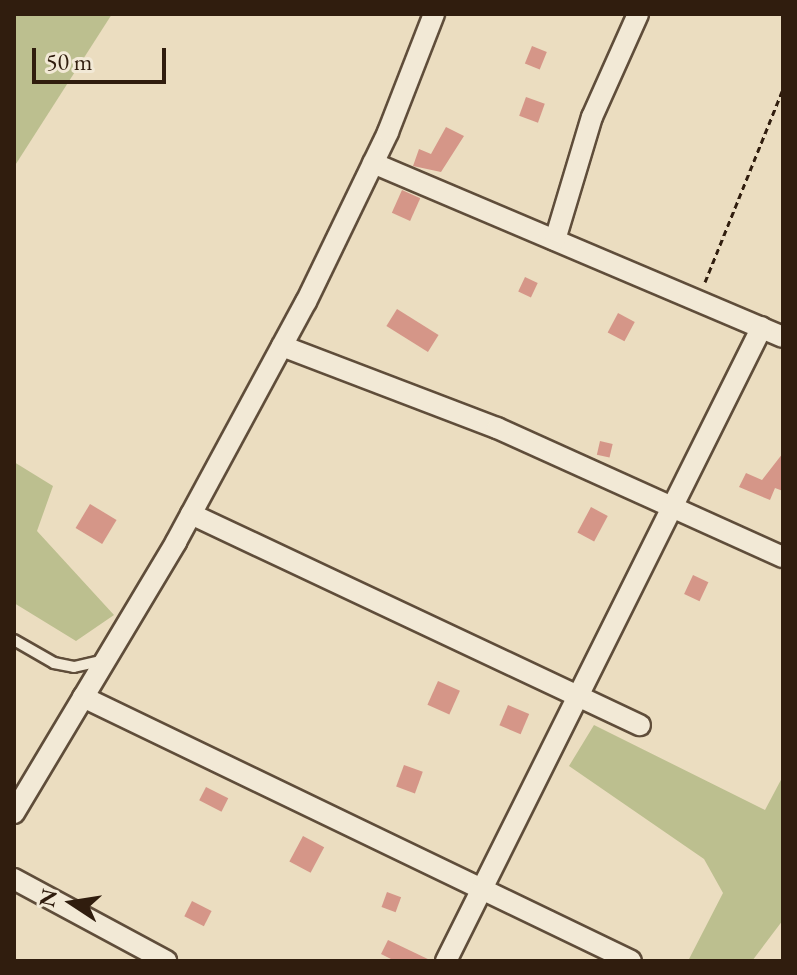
<!DOCTYPE html>
<style>
body{margin:0}
#map{position:relative;width:797px;height:975px;overflow:hidden;background:#ebddc0;font-family:"EB Garamond",serif}
div>[style]{position:absolute}
.green>*{inset:0;background:#bcbf8f}
.building>*{inset:0;background:#d59688;transform-origin:0 0}
.path>*{height:3px;margin-top:-1.5px;transform-origin:0;background:repeating-linear-gradient(90deg,#301d0e 0 6px,transparent 0 10px)}
.roads{filter:drop-shadow(2px 0 #5f4d3a) drop-shadow(-2px 0 #5f4d3a) drop-shadow(0 2px #5f4d3a) drop-shadow(0 -2px #5f4d3a)}
.service>*{height:10px;margin:-5px;padding:0 5px;transform-origin:5px;border-radius:5px;background:#f2e9d6}
.minor>*{height:20px;margin:-10px;padding:0 10px;transform-origin:10px;border-radius:10px;background:#f2e9d6}
span{translate:-50% -50%;white-space:nowrap;text-align:center;line-height:1.15;-webkit-text-stroke:7px #f2e9d6;paint-order:stroke}
.frame{position:absolute;inset:0;border:16px solid #301d0e;pointer-events:none}
.north{position:absolute;left:32px;top:863px;width:80px;height:80px;-webkit-text-stroke:6px #f2e9d6;paint-order:stroke;rotate:282deg;font-size:22px;font-weight:700;line-height:32px;text-align:center;color:#301d0e}
.north::after{content:'';display:block;margin:auto;width:28px;height:36px;background:#301d0e;clip-path:polygon(50% 0,100% 100%,50% 72%,0 100%)}
.scale{position:absolute;left:32px;top:48px;width:134px;height:36px;box-sizing:border-box;border:4px solid #301d0e;border-top:0;padding-left:10px;font-size:24px;line-height:28px;white-space:nowrap;color:#301d0e;-webkit-text-stroke:6px #f2e9d6;paint-order:stroke}
</style>
<div id="map">
<div class="green">
<div style="clip-path:polygon(16px 14px,112px 14px,14px 167px,14px 18px)"></div>
<div style="clip-path:polygon(14px 462px,53px 486px,37px 531px,114px 615px,76px 641px,14px 603px)"></div>
<div style="clip-path:polygon(594px 725px,765px 810px,783px 776px,783px 920px,752px 961px,688px 961px,723px 893px,704px 859px,569px 766px)"></div>
</div>
<div class="building">
<div style="left:532px;top:46px;width:16px;height:19px;rotate:22deg"></div>
<div style="left:526px;top:97px;width:20px;height:20px;rotate:20deg"></div>
<div style="clip-path:polygon(446px 127px,464px 136px,441px 172px,413px 166px,419px 149px,431px 154px)"></div>
<div style="left:402px;top:190px;width:20px;height:25px;rotate:24deg"></div>
<div style="left:525px;top:277px;width:14px;height:16px;rotate:25deg"></div>
<div style="left:397px;top:309px;width:49px;height:20px;rotate:32deg"></div>
<div style="left:618px;top:313px;width:19px;height:22px;rotate:28deg"></div>
<div style="left:600px;top:441px;width:13px;height:14px;rotate:13deg"></div>
<div style="clip-path:polygon(783px 453px,783px 491px,775px 488px,770px 500px,739px 487px,746px 473px,762px 480px)"></div>
<div style="left:90px;top:504px;width:31px;height:28px;rotate:31deg"></div>
<div style="left:591px;top:507px;width:19px;height:29px;rotate:28deg"></div>
<div style="left:693px;top:575px;width:17px;height:21px;rotate:25deg"></div>
<div style="left:438px;top:681px;width:24px;height:26px;rotate:24deg"></div>
<div style="left:508px;top:705px;width:23px;height:22px;rotate:23deg"></div>
<div style="left:404px;top:765px;width:20px;height:23px;rotate:20deg"></div>
<div style="left:206px;top:787px;width:25px;height:15px;rotate:27deg"></div>
<div style="left:303px;top:836px;width:24px;height:29px;rotate:28deg"></div>
<div style="left:387px;top:892px;width:15px;height:16px;rotate:20deg"></div>
<div style="left:192px;top:901px;width:22px;height:17px;rotate:27deg"></div>
<div style="clip-path:polygon(388px 940px,432px 961px,395px 961px,381px 954px)"></div>
</div>
<div class="path">
<div style="left:705px;top:282px;width:208px;rotate:-68deg"></div>
</div>
<div class="roads">
<div class="service">
<div style="left:14px;top:640px;width:46px;rotate:29.9deg"></div>
<div style="left:54px;top:663px;width:20px;rotate:11deg"></div>
<div style="left:74px;top:667px;width:31px;rotate:-13deg"></div>
</div>
<div class="minor">
<div style="left:373px;top:163px;width:445px;rotate:23deg"></div>
<div style="left:555px;top:240px;width:128px;rotate:-73.3deg"></div>
<div style="left:592px;top:117px;width:113px;rotate:-65.9deg"></div>
<div style="left:282px;top:346px;width:230px;rotate:20.9deg"></div>
<div style="left:497px;top:428px;width:314px;rotate:24.3deg"></div>
<div style="left:191px;top:514px;width:496px;rotate:25.2deg"></div>
<div style="left:83px;top:697px;width:608px;rotate:25.72deg"></div>
<div style="left:14px;top:813px;width:316px;rotate:-59.1deg"></div>
<div style="left:176px;top:542px;width:273px;rotate:-61.6deg"></div>
<div style="left:306px;top:302px;width:189px;rotate:-64.2deg"></div>
<div style="left:388px;top:132px;width:127px;rotate:-68.7deg"></div>
<div style="left:14px;top:879px;width:173px;rotate:28.3deg"></div>
<div style="left:446px;top:961px;width:708px;rotate:-63.51deg"></div>
</div>
</div>
<div class="frame"></div>
<div class="north">N</div>
<div class="scale">50 m</div>
</div>
